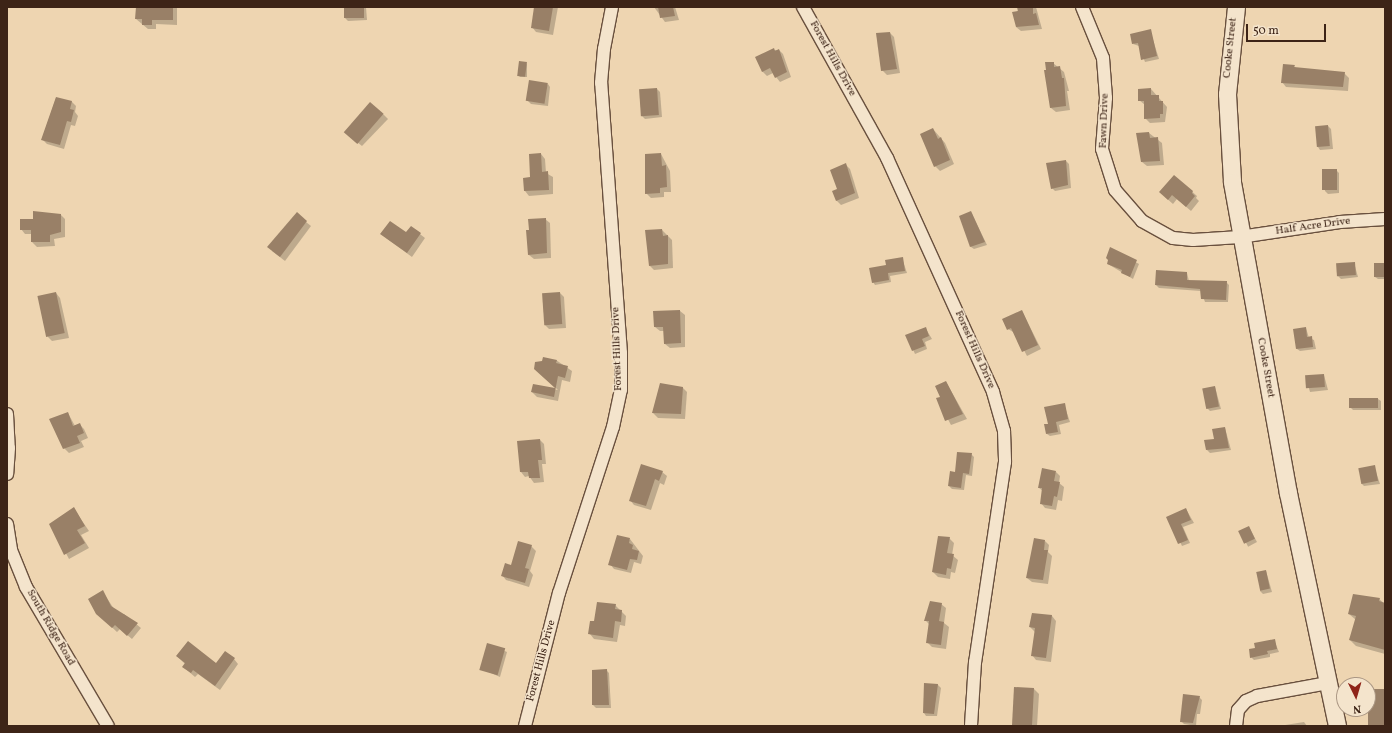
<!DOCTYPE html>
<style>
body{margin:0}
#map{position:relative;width:1392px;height:733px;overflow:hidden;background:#eed5b1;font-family:Vollkorn,serif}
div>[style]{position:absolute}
.shadow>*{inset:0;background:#0003;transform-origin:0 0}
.building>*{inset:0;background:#998067;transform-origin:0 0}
.roads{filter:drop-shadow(1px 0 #69503e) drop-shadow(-1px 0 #69503e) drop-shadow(0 1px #69503e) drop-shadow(0 -1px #69503e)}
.street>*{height:12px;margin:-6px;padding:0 6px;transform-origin:6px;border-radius:6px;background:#f4e4cc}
.secondary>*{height:17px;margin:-8.5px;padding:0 8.5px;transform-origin:8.5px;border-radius:8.5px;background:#f4e4cc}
span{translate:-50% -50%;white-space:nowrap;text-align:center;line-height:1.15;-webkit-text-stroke:3px #f4e4cc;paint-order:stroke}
.street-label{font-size:11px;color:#3d2417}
.frame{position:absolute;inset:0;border:8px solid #3d2417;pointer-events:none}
.north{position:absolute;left:1336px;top:677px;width:40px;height:40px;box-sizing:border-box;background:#f4e4cc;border:1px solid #ab9784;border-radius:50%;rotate:175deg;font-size:11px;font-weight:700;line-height:16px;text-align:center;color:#3d2417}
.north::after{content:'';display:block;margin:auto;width:14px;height:18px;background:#8f2418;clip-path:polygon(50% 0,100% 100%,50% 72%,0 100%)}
.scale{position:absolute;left:1246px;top:24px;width:80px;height:18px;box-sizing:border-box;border:2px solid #3d2417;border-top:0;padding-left:5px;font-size:12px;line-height:14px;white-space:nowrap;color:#3d2417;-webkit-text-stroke:3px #f4e4cc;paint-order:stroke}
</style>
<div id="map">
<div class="shadow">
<div style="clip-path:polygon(137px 7px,177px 7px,177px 25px,156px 24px,156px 29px,148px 29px,136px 19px)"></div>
<div style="clip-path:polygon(345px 7px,366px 7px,367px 20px,348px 21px,345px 18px)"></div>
<div style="clip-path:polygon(535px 7px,558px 7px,553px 35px,536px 32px,532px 27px)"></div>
<div style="clip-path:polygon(654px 7px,675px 7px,679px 20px,665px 22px)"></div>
<div style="clip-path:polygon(1018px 7px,1036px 7px,1042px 29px,1021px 31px,1016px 27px)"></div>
<div style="clip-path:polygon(1150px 30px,1159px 59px,1145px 62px,1139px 46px,1133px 44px)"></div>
<div style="clip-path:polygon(890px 33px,894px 37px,900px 73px,887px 75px,882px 70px)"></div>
<div style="clip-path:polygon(774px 50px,779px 50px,783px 54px,791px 77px,780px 82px,773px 73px,767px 76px,762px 71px)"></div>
<div style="clip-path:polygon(527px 63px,527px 77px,520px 77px,519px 76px)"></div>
<div style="clip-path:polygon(1053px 63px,1064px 72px,1069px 91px,1067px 91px,1070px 110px,1056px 112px,1051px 108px)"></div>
<div style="clip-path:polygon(1294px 66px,1297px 69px,1344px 73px,1349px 78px,1348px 91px,1286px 87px,1282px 82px)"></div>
<div style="clip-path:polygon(548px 84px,550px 87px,548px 106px,531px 104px,528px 101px)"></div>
<div style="clip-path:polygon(657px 89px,660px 92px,662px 117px,645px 119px,642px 116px,640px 91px)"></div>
<div style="clip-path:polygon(1151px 89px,1167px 107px,1165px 122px,1150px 123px,1145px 118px,1145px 105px,1139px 100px)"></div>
<div style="clip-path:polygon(56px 98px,72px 102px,76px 106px,75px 112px,78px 116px,75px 126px,71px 125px,64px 149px,47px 144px,42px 139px)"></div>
<div style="clip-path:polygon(383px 114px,388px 119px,362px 146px,348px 135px)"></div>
<div style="clip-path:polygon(1328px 126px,1331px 129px,1333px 149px,1320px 150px,1318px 147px)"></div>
<div style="clip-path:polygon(933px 129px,945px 143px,954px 164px,940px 171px,935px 166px)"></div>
<div style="clip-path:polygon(1149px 133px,1162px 143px,1164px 165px,1147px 166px,1142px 162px)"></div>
<div style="clip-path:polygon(541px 154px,545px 159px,546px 173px,553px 177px,553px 194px,529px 196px,525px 191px,524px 178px,531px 178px)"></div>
<div style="clip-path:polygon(661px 154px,670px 171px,671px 192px,664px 192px,664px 197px,651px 198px,646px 193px)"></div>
<div style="clip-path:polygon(1066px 161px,1069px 164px,1071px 188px,1055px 191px,1052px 188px)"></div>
<div style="clip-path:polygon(845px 164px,850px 169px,859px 198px,841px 205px,836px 200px)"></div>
<div style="clip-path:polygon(1336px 170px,1339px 173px,1339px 193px,1328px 194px,1325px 191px,1323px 171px)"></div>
<div style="clip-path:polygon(1174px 176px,1197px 196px,1196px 198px,1199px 201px,1191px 211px,1177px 199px,1173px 204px,1165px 197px)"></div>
<div style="clip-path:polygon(971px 212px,987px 245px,974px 249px,971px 247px)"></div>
<div style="clip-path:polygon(60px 214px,65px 219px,65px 237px,54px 239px,55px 246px,37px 247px,32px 242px,32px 234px,25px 234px,21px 229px,34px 220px)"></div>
<div style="clip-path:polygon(545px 219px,550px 223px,551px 258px,534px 259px,529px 255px)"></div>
<div style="clip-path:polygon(306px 222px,311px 226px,285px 261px,272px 251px)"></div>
<div style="clip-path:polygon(411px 227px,425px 238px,412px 257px,386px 238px,406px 234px)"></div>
<div style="clip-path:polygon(662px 230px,672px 240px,673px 268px,654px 270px,650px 266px)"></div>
<div style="clip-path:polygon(1111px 248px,1139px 264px,1133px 279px,1108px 264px)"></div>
<div style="clip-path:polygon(902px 258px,907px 273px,890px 276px,891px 282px,875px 285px,873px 282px,887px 266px)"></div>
<div style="clip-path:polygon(1354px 263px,1358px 277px,1341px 279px,1338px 276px)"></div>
<div style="clip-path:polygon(1385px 264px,1385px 279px,1378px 279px,1375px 277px)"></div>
<div style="clip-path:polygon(1187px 273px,1189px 281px,1226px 282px,1229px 285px,1228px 302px,1205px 302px,1201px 291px,1159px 288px,1156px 285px)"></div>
<div style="clip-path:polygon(56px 293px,60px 298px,69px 338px,52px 341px,48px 337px)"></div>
<div style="clip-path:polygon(560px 293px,564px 297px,566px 328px,549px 329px,545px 325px)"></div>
<div style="clip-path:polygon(680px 311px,685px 315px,685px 347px,670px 348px,665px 344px,664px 331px,660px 331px,655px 327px)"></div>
<div style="clip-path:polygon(1022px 311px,1041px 349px,1027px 356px,1015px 333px,1008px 329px)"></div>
<div style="clip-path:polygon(1306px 328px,1309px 338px,1314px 340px,1316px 349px,1300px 351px,1297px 349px)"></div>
<div style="clip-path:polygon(926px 329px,932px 339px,925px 342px,927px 349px,915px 354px,907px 336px)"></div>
<div style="clip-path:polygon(556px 360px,572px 371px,570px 382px,562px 380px,558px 401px,537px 397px,532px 392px,534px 385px,558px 390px,540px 373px)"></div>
<div style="clip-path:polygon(1324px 375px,1328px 390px,1310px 392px,1306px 377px)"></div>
<div style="clip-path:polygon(946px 382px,967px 419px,951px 425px,937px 399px,941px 397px)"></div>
<div style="clip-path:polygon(661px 384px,683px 388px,687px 392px,685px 419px,658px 418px,653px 413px)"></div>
<div style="clip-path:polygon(1215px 387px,1221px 409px,1210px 411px,1207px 408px)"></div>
<div style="clip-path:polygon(1378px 399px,1381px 401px,1381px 410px,1353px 410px,1350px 407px)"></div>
<div style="clip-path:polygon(1064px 404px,1070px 422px,1059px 425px,1061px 434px,1050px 436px,1047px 434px,1049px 425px)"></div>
<div style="clip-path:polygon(68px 413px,75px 426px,79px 424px,84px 429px,88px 438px,81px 441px,84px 447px,69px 453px,64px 448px)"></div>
<div style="clip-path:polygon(1225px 428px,1231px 450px,1210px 453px,1207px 450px)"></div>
<div style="clip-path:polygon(540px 440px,544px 444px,546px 464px,542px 464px,544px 482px,534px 483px,529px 476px,525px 477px,521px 472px)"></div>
<div style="clip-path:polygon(971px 454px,974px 457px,972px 476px,966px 475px,964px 490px,952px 489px,949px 486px,956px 473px)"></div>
<div style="clip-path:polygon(1374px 466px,1380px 484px,1364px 486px,1361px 483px)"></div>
<div style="clip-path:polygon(662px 472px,667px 476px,664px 485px,660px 483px,651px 510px,634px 505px,630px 500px)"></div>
<div style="clip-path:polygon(1056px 472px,1060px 476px,1059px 483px,1064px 487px,1062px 501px,1058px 500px,1056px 510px,1045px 508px,1041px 503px,1043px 491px,1039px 488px)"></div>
<div style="clip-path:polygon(74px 509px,89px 531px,81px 535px,89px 548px,69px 559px,51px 525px)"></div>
<div style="clip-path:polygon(1186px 509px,1194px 523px,1183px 527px,1190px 543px,1182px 546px,1168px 517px)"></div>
<div style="left:1249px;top:527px;width:17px;height:10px;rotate:62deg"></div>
<div style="clip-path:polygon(949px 538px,954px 543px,952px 555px,958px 560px,955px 573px,951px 572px,950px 579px,938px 577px,933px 572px)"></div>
<div style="clip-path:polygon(630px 539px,643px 556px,641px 564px,634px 562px,631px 573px,614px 569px,610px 564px)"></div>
<div style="clip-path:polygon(1045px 541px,1049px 545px,1048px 552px,1052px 556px,1048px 584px,1032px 582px,1027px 578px)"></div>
<div style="clip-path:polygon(531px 546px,536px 551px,530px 571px,533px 575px,529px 587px,506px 580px,502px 575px)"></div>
<div style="clip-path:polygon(1266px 571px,1272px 592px,1263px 594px,1260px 591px)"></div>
<div style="clip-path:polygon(103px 592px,114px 609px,122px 616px,124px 614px,141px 628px,132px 639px,120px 629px,117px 632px,102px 618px)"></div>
<div style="clip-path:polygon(1379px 599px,1385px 604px,1385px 654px,1356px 646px,1350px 640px,1356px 620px,1349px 614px)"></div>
<div style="clip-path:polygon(941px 604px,946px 608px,944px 623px,949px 627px,946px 649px,932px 647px,927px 642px,930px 625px,925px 620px)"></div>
<div style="clip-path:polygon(615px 605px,626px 616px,625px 626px,620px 625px,617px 642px,594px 639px,590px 634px,595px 622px)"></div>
<div style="clip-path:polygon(1032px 614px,1052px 616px,1056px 621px,1051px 662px,1036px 660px,1032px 655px,1035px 632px,1030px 627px)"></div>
<div style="clip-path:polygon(1274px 640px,1279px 652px,1270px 654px,1270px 657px,1254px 660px,1251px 657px,1256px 648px)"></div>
<div style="clip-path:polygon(488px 644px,507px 652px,500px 677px,482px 669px)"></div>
<div style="clip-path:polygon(177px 656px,216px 664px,234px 659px,238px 664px,220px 690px,198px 674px,195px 677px,188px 671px,183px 667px,185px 664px)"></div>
<div style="clip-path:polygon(606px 670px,609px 673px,611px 708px,596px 708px,593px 705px)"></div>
<div style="clip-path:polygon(925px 684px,938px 685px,941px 688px,937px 716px,926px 716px,924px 713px)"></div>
<div style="clip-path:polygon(1015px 688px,1034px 689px,1039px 694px,1037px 726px,1017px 726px)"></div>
<div style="clip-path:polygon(1199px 697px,1202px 700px,1200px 714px,1197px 714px,1196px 726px,1184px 724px,1181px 721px)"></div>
<div style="clip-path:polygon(1304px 722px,1307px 726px,1279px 726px)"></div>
</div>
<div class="building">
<div style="clip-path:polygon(136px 7px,173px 7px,173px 20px,152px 20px,152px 25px,142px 25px,142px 19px,135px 19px)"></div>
<div style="left:344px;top:7px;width:20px;height:11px"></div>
<div style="clip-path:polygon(534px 7px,553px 7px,549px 31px,531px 28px)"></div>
<div style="clip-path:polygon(658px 7px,673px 7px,675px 16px,660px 18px)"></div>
<div style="clip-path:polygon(1017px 7px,1033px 7px,1033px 14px,1036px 13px,1039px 25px,1016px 27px,1012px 12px,1018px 11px)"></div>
<div style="clip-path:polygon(1151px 29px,1157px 56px,1141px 60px,1138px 43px,1132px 44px,1130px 34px)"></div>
<div style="clip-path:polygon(890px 32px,897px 69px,881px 71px,876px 33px)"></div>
<div style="clip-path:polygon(774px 48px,775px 51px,779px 49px,787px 72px,775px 78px,770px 68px,762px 72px,755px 57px)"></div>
<div style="left:519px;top:61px;width:8px;height:15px;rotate:7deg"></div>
<div style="clip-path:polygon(1045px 62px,1054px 62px,1054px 67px,1060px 66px,1062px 78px,1064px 78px,1066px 106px,1050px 108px,1044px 70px,1046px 70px)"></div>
<div style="clip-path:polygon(1283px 64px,1295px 65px,1294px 67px,1345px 72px,1343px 87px,1281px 83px)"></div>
<div style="left:529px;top:80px;width:19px;height:21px;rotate:9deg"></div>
<div style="left:657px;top:88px;width:27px;height:18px;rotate:86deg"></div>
<div style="clip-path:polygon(1151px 88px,1151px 95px,1159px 95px,1159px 101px,1163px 101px,1163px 114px,1160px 114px,1160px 118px,1144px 119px,1144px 101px,1138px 101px,1138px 89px)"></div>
<div style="clip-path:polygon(56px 97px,72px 101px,70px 109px,74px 110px,71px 122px,67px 121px,60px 145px,41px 140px)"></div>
<div style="left:370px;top:102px;width:18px;height:40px;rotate:41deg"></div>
<div style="left:1328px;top:125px;width:21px;height:13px;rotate:85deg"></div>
<div style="clip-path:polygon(933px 128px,938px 139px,941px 137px,950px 160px,934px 167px,920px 134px)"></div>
<div style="clip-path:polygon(1149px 132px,1150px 138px,1158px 137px,1160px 161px,1141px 162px,1136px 133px)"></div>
<div style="clip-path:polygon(541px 153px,542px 172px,548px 171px,549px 190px,524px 191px,523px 178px,530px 177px,529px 154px)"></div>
<div style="clip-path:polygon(661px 153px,662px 166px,666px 165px,667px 187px,660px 188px,660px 193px,645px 194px,645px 154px)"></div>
<div style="clip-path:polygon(1066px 160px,1068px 185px,1051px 189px,1046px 163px)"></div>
<div style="clip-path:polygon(846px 163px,855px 193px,836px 201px,832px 191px,837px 189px,830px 170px)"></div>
<div style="left:1337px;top:169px;width:21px;height:15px;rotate:90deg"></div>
<div style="clip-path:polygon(1174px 175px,1193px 191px,1192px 193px,1195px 196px,1186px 207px,1172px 195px,1168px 200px,1159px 192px)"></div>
<div style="clip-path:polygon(33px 211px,61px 214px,61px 232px,50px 235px,50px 242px,31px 242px,31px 230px,20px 230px,20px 219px,33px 219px)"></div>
<div style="clip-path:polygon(971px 211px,985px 242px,970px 247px,959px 216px)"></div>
<div style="clip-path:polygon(297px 212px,307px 221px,280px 257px,267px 247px)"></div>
<div style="clip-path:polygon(546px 218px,547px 253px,528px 255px,526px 230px,529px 230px,528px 219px)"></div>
<div style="clip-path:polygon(390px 221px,406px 232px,411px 226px,421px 233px,407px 253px,380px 234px)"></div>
<div style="clip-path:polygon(662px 229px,663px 236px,668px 235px,668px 264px,649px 266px,645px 230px)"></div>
<div style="clip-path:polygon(1110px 247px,1137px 260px,1130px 277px,1121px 273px,1122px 270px,1107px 264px,1108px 260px,1106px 258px)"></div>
<div style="clip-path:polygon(903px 257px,905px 271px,888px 273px,889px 280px,872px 283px,869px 268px,886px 265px,885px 260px)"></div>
<div style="left:1355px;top:262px;width:13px;height:19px;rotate:86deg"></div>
<div style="left:1374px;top:263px;width:11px;height:14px"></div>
<div style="clip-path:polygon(1156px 270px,1187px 272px,1187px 280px,1227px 281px,1226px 300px,1201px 299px,1200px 289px,1155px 285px)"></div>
<div style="left:56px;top:292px;width:42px;height:19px;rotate:78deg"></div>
<div style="left:560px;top:292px;width:32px;height:18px;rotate:86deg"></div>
<div style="clip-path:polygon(680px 310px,681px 343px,664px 344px,663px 327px,654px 327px,653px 311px)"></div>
<div style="clip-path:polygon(1022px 310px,1038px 345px,1022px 352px,1011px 328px,1007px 330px,1002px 319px)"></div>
<div style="clip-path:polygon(926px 327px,929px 336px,922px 339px,925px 346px,912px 351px,905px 335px)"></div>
<div style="clip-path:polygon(1306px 327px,1307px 337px,1312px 336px,1313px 347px,1296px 349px,1293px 329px)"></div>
<div style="clip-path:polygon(543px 357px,557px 360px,556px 363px,568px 366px,565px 378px,558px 376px,554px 397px,531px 392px,533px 384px,555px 388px,534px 369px,535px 362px,542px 361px)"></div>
<div style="left:1324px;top:374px;width:13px;height:19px;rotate:86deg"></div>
<div style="clip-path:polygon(946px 381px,963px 414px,945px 421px,936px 398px,940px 397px,935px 386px)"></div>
<div style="clip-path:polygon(660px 383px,683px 387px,681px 414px,652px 413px)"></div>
<div style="left:1215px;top:386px;width:21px;height:13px;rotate:79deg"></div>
<div style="left:1349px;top:398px;width:29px;height:10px"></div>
<div style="clip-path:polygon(1065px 403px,1068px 419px,1056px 422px,1058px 432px,1046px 434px,1044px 424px,1048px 424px,1044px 407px)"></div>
<div style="clip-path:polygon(68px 412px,73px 426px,80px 423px,84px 433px,77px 436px,80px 443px,63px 449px,49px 419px)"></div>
<div style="clip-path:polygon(1225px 427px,1229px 448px,1206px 450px,1204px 440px,1214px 439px,1212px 429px)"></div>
<div style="clip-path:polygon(540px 439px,542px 460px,538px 460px,540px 478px,529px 478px,528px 472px,520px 472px,517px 441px)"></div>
<div style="clip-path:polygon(957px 452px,972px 453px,969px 474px,963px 473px,961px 488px,948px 486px,950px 471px,955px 472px)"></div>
<div style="clip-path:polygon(641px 464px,663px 471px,659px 481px,655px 479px,646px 506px,629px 501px)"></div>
<div style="left:1375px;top:465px;width:16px;height:17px;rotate:79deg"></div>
<div style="clip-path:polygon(1042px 468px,1056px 471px,1054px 481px,1060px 482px,1057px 497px,1054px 496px,1052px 506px,1040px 504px,1042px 488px,1038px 488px)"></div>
<div style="clip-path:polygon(74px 507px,85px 526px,77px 530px,85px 543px,64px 555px,49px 524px)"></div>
<div style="clip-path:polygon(1186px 508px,1191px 520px,1181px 524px,1188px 540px,1178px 544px,1166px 517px)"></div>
<div style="left:1249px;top:526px;width:14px;height:12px;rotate:65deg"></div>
<div style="clip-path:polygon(617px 535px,630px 538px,629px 543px,633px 545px,632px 549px,639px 551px,637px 560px,630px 559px,627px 570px,608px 565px)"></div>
<div style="clip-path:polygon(938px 536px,950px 537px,947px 553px,954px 554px,951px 569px,947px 568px,946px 575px,932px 572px)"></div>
<div style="clip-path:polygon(1034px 538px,1045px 540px,1044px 550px,1048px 550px,1043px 580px,1026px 578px)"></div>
<div style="clip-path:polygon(518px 541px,532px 545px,525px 568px,529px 569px,525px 583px,501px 576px,505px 563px,511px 565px)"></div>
<div style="left:1266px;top:570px;width:19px;height:10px;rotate:78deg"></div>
<div style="clip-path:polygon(103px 590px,111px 606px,138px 623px,127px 636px,115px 625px,112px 628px,96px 614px,88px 599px)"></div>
<div style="clip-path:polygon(1353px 594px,1380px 598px,1379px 601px,1385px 603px,1385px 650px,1349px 640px,1356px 616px,1348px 614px)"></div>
<div style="clip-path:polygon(930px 601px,942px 603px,939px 621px,944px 622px,941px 645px,926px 643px,929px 621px,924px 621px)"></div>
<div style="clip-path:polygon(597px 602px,616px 604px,615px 609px,622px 610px,621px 622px,615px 621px,613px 638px,588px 634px,590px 621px,594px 621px)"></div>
<div style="clip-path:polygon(1032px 613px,1052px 615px,1046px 658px,1031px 656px,1035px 628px,1029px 627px)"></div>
<div style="clip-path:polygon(1275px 639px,1277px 649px,1267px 651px,1268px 654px,1250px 658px,1249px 649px,1255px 648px,1254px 643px)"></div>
<div style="clip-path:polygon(188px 641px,216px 663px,225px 651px,235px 658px,215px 686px,193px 670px,191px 673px,182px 667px,185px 663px,176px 656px)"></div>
<div style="left:487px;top:643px;width:19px;height:28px;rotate:16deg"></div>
<div style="clip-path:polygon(607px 669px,609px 705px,592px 705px,592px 670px)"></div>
<div style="clip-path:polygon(924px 683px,938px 684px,934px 714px,923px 713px)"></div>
<div style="left:1014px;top:687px;width:20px;height:39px;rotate:3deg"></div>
<div style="left:1368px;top:689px;width:17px;height:37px"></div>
<div style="clip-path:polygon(1183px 694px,1200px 696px,1193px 723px,1180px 722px)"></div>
</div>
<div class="roads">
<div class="street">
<div style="left:803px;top:7px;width:173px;rotate:60.9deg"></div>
<div style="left:887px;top:158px;width:257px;rotate:65.6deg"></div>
<div style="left:993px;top:392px;width:41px;rotate:74.2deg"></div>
<div style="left:1004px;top:431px;width:31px;rotate:88deg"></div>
<div style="left:1005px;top:462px;width:202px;rotate:98.5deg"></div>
<div style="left:975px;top:662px;width:64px;rotate:93.6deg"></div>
<div style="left:1082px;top:7px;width:55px;rotate:67.6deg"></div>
<div style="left:1103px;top:58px;width:40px;rotate:85.7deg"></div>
<div style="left:1106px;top:98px;width:51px;rotate:94.5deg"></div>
<div style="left:1102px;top:149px;width:43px;rotate:72.4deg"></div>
<div style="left:1115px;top:190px;width:41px;rotate:48.9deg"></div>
<div style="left:1142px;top:221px;width:35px;rotate:29deg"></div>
<div style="left:1173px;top:238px;width:20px;rotate:6deg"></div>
<div style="left:1193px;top:240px;width:47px;rotate:-3.7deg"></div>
<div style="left:1240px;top:237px;width:101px;rotate:-8.5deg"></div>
<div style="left:1340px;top:222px;width:45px;rotate:-3.8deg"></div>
<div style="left:7px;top:414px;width:34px;rotate:87deg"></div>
<div style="left:9px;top:448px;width:26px;rotate:94deg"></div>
<div style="left:7px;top:524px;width:26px;rotate:81deg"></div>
<div style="left:11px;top:550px;width:40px;rotate:68deg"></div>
<div style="left:26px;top:587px;width:161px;rotate:59.5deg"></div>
<div style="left:525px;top:726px;width:137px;rotate:-75.7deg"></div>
<div style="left:559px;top:593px;width:175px;rotate:-72deg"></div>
<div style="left:613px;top:427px;width:38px;rotate:-78deg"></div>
<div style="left:621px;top:390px;width:37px;rotate:-90deg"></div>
<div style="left:621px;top:353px;width:271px;rotate:-94.2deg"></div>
<div style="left:601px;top:83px;width:34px;rotate:-85deg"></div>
<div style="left:604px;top:49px;width:43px;rotate:-79.2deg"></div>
<div style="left:1236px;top:726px;width:16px;rotate:-83deg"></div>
<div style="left:1238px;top:710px;width:12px;rotate:-48deg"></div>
<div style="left:1246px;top:701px;width:12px;rotate:-24deg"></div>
<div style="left:1257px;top:696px;width:72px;rotate:-10.4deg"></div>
</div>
<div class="secondary">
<div style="left:1236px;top:7px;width:87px;rotate:95.9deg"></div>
<div style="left:1227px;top:94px;width:88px;rotate:86.7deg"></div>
<div style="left:1232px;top:182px;width:316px;rotate:79.8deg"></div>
<div style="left:1288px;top:493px;width:238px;rotate:78.1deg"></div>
</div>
</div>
<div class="street-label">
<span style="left:1231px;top:48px;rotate:-84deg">Cooke Street</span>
<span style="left:832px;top:59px;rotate:61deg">Forest Hills Drive</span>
<span style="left:1105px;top:121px;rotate:-88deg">Fawn Drive</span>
<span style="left:1313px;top:227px;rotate:-8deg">Half Acre Drive</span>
<span style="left:618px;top:349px;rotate:-92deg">Forest Hills Drive</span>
<span style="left:974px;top:350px;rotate:66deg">Forest Hills Drive</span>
<span style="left:1265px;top:368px;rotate:80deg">Cooke Street</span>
<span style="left:50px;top:628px;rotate:60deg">South Ridge Road</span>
<span style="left:542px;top:661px;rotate:-75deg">Forest Hills Drive</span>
</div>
<div class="frame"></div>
<div class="north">N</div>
<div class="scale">50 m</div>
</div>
